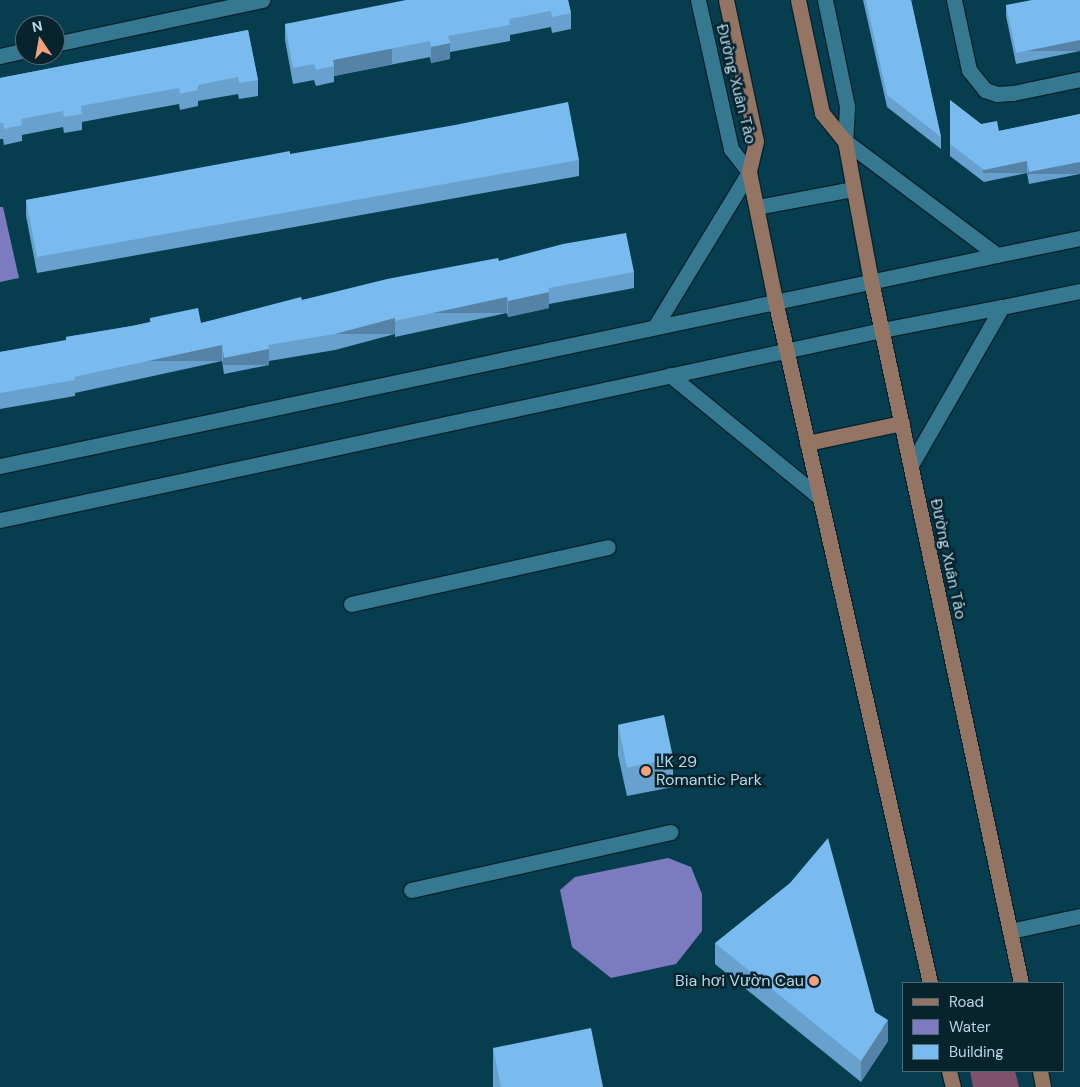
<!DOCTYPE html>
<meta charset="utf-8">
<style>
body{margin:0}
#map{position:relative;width:1080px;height:1087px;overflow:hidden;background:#073e4f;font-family:"DM Sans",sans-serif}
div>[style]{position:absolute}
.green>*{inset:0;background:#7f516c}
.water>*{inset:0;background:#7d7bbf}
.roads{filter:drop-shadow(1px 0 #00242f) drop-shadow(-1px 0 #00242f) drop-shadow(0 1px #00242f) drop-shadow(0 -1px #00242f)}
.minor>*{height:15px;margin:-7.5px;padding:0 7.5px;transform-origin:7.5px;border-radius:7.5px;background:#36788f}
.tertiary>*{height:15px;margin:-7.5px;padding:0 7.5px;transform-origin:7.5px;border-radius:7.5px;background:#36788f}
.secondary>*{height:15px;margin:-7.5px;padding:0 7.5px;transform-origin:7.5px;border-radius:7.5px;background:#36788f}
.primary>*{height:15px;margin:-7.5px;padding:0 7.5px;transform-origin:7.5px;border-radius:7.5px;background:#947463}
.wall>*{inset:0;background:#68a0ce}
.shaded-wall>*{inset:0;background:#5582a7;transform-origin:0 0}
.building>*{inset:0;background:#79baef;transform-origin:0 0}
.dots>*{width:14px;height:14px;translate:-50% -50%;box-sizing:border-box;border:2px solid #07232d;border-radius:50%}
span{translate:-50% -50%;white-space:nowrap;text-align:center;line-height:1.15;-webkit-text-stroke:5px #07232d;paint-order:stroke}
.street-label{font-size:16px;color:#b8d7e4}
.poi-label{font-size:16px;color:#b8d7e4}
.left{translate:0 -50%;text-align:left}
.right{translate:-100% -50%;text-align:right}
.legend{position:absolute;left:902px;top:982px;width:162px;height:90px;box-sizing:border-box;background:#07232d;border:1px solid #4e6b76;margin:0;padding:6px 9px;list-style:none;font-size:15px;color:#b8d7e4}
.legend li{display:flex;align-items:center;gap:10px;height:25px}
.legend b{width:25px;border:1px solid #4e6b76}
.north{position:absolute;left:15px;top:15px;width:50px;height:50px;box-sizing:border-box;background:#07232d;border:1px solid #4e6b76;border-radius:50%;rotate:348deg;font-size:14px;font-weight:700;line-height:20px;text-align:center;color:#b8d7e4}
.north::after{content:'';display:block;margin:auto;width:18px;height:22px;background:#f1a17d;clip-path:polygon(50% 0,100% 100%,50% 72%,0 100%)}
</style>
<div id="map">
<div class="green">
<div style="clip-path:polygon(970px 1071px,1015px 1071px,1019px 1087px,973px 1087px)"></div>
</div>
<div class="water">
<div style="clip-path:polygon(0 207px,3px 207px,19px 278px,0 282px)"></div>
<div style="clip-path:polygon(668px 858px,691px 867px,702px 894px,702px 931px,676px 964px,611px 978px,572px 947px,560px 890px,575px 877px)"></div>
</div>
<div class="roads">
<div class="minor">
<div style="left:954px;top:0;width:72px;rotate:77.9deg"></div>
<div style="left:969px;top:70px;width:26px;rotate:51deg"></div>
<div style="left:985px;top:90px;width:13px;rotate:18deg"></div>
<div style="left:997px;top:94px;width:16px;rotate:-4deg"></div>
<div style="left:1013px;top:93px;width:68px;rotate:-11.8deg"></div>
<div style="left:55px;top:44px;width:212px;rotate:-12deg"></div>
<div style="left:0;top:56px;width:26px;rotate:-13deg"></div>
<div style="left:997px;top:255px;width:85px;rotate:-11.6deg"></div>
<div style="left:1002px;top:307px;width:80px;rotate:-11.6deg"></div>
<div style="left:351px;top:604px;width:263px;rotate:-12.5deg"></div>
<div style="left:411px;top:890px;width:266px;rotate:-12.6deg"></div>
<div style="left:1010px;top:931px;width:72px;rotate:-12.1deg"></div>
</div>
<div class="tertiary">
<div style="left:845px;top:141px;width:190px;rotate:36.9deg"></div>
<div style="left:757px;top:207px;width:98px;rotate:-10.6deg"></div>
<div style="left:656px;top:325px;width:179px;rotate:-58.7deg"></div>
<div style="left:670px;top:375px;width:191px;rotate:39.3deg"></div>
<div style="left:911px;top:465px;width:182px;rotate:-60.1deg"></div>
<div style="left:0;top:466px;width:1019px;rotate:-11.95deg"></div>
<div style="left:0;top:520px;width:902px;rotate:-12.16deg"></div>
<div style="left:882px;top:330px;width:122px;rotate:-10.9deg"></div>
</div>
<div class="secondary">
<div style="left:698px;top:0;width:153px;rotate:77.5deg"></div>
<div style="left:731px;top:149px;width:29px;rotate:52deg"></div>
<div style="left:825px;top:0;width:108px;rotate:78.3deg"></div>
<div style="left:847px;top:106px;width:35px;rotate:93deg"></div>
</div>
<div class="primary">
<div style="left:726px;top:0;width:144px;rotate:78deg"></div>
<div style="left:756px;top:141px;width:32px;rotate:103deg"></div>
<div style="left:749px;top:172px;width:131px;rotate:78.5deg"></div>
<div style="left:775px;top:300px;width:700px;rotate:77.21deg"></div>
<div style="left:798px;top:0;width:116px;rotate:78deg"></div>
<div style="left:822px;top:113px;width:36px;rotate:51deg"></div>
<div style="left:845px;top:141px;width:142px;rotate:79.5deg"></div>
<div style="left:871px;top:281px;width:718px;rotate:77.94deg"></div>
<div style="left:807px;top:443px;width:97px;rotate:-11.9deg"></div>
<div style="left:949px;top:1071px;width:16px;rotate:76deg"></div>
<div style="left:1040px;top:1071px;width:16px;rotate:79deg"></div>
</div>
</div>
<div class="wall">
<div style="clip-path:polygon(568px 0,571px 13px,571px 29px,552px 33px,551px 27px,510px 35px,510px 41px,450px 52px,450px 59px,431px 63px,430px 57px,334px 76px,334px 82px,316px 86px,314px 80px,293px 84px,285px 40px,285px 24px)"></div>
<div style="clip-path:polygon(863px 0,911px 0,941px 137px,941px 149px,887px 107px)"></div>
<div style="clip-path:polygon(1080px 0,1080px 51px,1016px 64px,1006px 16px,1006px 5px)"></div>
<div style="clip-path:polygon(248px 30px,258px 80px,258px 96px,239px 99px,238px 94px,198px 101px,198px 106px,180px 110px,179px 104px,124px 114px,82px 122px,82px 130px,64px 133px,63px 127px,22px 135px,22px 141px,4px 145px,3px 139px,0 139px,0 78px)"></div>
<div style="clip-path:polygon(950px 100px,981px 124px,999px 131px,1080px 114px,1080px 174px,1029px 184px,1027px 173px,984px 182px,950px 156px)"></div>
<div style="clip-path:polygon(290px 154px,579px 160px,579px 176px,37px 273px,26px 216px,26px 200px)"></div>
<div style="clip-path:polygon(499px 261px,634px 272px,634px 288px,549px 304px,549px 308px,508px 317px,507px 313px,395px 337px,395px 334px,335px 350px,269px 361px,269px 365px,224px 374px,222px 361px,75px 393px,75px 396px,0 409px,0 352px,66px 341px,66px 337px,132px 326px,150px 322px,150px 318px,201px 323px,302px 300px)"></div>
<div style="clip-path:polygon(618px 726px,673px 758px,673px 787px,627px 796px,618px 755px)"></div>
<div style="clip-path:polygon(715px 943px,875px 1012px,888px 1041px,861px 1082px,715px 964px)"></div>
<div style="clip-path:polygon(493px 1048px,603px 1087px,493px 1087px)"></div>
</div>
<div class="shaded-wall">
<div style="left:1080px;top:40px;width:11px;height:65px;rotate:90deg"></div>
<div style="clip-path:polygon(450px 43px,450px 59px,431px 63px,431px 47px)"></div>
<div style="clip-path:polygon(392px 48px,392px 64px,334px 76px,334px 66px,333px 60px)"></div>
<div style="left:1027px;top:161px;width:12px;height:44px;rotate:90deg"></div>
<div style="left:1080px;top:162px;width:12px;height:52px;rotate:90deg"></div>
<div style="clip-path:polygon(549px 292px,549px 308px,508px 317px,508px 301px)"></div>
<div style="left:507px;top:297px;width:16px;height:115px;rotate:90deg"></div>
<div style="left:395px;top:318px;width:16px;height:62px;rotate:90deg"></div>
<div style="left:222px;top:345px;width:16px;height:151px;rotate:90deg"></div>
<div style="left:269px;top:349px;width:16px;height:46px;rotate:90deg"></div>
<div style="clip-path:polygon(888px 1020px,888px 1041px,861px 1082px,861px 1061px)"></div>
</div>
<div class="building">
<div style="clip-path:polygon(406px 0,568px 0,571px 13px,552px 17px,551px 11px,509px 19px,510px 25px,448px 36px,450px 43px,431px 47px,430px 41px,333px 60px,334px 66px,316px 70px,314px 64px,293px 68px,285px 24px)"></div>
<div style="clip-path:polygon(866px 0,911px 0,941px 137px,887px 95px)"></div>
<div style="clip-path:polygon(1032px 0,1080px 0,1080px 40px,1016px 53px,1006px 5px)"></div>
<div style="clip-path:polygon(248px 30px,258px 80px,239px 83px,238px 77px,198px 85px,198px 90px,180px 94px,179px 88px,124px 98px,81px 106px,82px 114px,64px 117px,63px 111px,21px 119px,22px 125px,4px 129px,3px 123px,0 123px,0 78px)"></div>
<div style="clip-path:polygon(950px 100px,981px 124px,997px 121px,999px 131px,1080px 114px,1080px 162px,1029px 172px,1027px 161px,984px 170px,950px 144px)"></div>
<div style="clip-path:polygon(568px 102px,579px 160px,37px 257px,26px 200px,290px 151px,290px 154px,455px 125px)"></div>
<div style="clip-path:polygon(626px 233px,634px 272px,549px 288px,549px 292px,508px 301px,507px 297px,395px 321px,395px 318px,335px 334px,268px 345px,269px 349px,224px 358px,222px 345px,74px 377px,75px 380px,0 393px,0 352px,66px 340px,66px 337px,132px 326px,151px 322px,150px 318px,198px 308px,201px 323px,301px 297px,302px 300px,387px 279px,498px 258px,499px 261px,563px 244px)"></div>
<div style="left:664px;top:715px;width:44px;height:47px;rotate:78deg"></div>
<div style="clip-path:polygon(828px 838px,875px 1012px,888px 1020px,861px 1061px,715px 943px,790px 883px)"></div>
<div style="clip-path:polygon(591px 1028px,603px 1087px,501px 1087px,493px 1048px)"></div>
</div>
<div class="dots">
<div style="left:646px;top:771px;background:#f1a17d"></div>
<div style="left:814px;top:981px;background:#f1a17d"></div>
</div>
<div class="street-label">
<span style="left:736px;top:84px;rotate:76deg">Đường Xuân Tảo</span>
<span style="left:948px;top:559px;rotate:78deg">Đường Xuân Tảo</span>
</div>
<div class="poi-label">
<span class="left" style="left:656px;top:771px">LK 29<br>Romantic Park</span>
<span class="right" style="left:804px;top:981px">Bia hơi Vườn Cau</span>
</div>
<ul class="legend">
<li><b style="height:6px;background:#947463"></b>Road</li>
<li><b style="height:14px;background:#7d7bbf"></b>Water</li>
<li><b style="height:14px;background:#79baef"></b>Building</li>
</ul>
<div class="north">N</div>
</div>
